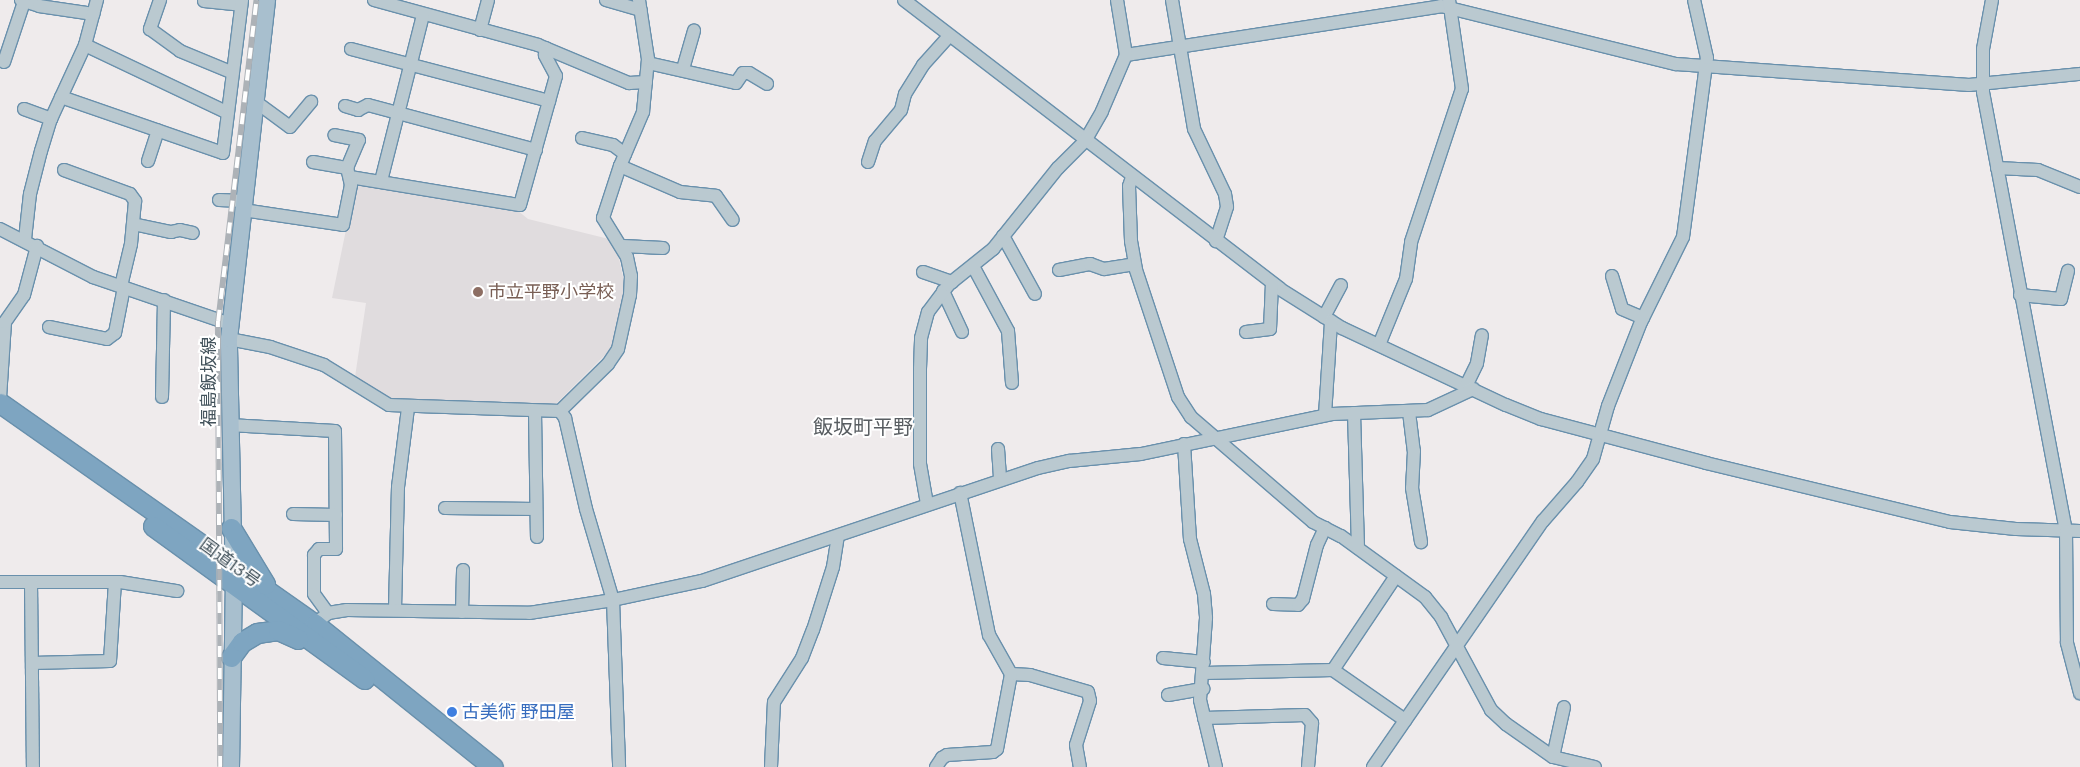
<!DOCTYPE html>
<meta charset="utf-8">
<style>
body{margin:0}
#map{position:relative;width:2080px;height:767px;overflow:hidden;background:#efebec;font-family:"DM Sans","Noto Sans JP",sans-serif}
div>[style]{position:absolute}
.education>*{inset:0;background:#e0dcde}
.roads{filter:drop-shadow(1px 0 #6990ac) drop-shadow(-1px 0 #6990ac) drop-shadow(0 1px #6990ac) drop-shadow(0 -1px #6990ac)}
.minor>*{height:12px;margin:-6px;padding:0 6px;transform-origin:6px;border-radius:6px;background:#bac9d0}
.major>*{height:16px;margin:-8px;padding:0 8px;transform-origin:8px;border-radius:8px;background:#a8bfce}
.highway>*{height:19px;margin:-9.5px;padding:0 9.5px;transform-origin:9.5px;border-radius:9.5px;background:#7ea5c1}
.rail>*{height:5.5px;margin-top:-2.75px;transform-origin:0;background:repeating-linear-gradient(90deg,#fff 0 11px,#adb2b7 0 22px);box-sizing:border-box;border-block:1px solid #adb2b7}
.dots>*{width:14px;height:14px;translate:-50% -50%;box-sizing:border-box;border:2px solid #fff;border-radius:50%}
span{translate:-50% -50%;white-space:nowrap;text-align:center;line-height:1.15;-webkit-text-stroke:4px #fff;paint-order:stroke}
.education-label{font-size:18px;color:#785e54}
.left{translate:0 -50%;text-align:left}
.street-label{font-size:18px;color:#42525b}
.shop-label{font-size:18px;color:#366cbe}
.quarter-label{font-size:20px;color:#585d61}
</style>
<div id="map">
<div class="education">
<div style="clip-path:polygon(356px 181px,517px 210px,528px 219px,609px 239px,618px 254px,625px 286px,611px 349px,553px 407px,388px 399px,355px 377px,366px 303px,332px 298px)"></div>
</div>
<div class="roads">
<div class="minor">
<div style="left:21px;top:0;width:19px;rotate:18deg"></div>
<div style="left:39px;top:6px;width:55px;rotate:8.4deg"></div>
<div style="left:160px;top:0;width:31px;rotate:109deg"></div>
<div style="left:150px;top:29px;width:37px;rotate:36deg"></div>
<div style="left:180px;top:51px;width:57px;rotate:22.5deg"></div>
<div style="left:374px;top:0;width:170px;rotate:15.3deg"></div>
<div style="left:538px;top:45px;width:99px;rotate:22.7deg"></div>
<div style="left:629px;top:83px;width:17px;rotate:-3deg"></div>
<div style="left:606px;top:0;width:36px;rotate:16deg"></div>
<div style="left:904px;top:0;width:474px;rotate:37.5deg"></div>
<div style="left:1280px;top:289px;width:73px;rotate:32.2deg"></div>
<div style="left:1342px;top:328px;width:181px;rotate:25.2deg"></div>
<div style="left:1506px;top:405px;width:38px;rotate:22deg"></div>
<div style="left:1541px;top:419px;width:171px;rotate:14.9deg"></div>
<div style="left:1706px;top:463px;width:251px;rotate:13.6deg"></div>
<div style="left:1950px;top:522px;width:66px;rotate:6.1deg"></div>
<div style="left:2016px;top:529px;width:64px;rotate:1.8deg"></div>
<div style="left:1172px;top:0;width:131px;rotate:80.3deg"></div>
<div style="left:1194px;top:129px;width:72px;rotate:64.5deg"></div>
<div style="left:1225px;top:194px;width:13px;rotate:81deg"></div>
<div style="left:1227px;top:207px;width:36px;rotate:108deg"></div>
<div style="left:1992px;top:0;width:50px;rotate:100.4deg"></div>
<div style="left:1983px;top:49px;width:43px;rotate:90deg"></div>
<div style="left:1983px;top:92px;width:447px;rotate:79.3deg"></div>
<div style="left:2066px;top:531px;width:112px;rotate:89.5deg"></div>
<div style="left:2067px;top:643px;width:52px;rotate:75.4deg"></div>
<div style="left:204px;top:1px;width:37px;rotate:6deg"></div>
<div style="left:480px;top:30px;width:31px;rotate:-75deg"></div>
<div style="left:85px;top:45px;width:158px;rotate:25.4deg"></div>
<div style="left:351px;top:49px;width:205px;rotate:14.7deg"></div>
<div style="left:1126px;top:55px;width:319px;rotate:-8.8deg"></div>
<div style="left:1441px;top:6px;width:242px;rotate:13.9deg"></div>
<div style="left:1676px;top:64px;width:294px;rotate:4.1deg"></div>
<div style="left:1969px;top:85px;width:112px;rotate:-5.7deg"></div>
<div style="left:4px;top:62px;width:63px;rotate:-71.6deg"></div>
<div style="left:648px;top:63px;width:90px;rotate:12.8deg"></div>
<div style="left:736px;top:83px;width:12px;rotate:-55deg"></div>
<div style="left:743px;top:73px;width:6px"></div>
<div style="left:749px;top:73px;width:21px;rotate:31deg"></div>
<div style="left:683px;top:69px;width:40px;rotate:-74deg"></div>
<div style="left:61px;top:97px;width:171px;rotate:19.1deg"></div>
<div style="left:223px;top:153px;width:154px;rotate:-82.9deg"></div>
<div style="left:256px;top:102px;width:42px;rotate:36.3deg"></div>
<div style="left:290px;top:127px;width:33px;rotate:-50deg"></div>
<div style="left:345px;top:106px;width:14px;rotate:17deg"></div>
<div style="left:358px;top:110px;width:11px;rotate:-27deg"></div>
<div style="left:368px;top:105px;width:174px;rotate:15deg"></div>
<div style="left:24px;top:109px;width:29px;rotate:20deg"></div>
<div style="left:582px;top:138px;width:32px;rotate:13deg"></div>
<div style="left:613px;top:145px;width:15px;rotate:37deg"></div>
<div style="left:148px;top:161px;width:32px;rotate:-72deg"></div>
<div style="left:313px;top:162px;width:35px;rotate:10deg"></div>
<div style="left:868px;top:162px;width:22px;rotate:-72deg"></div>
<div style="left:875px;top:141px;width:40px;rotate:-50deg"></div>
<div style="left:901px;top:110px;width:16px;rotate:-76deg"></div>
<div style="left:905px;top:94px;width:34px;rotate:-58deg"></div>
<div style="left:923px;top:65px;width:39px;rotate:-48deg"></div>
<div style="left:620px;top:166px;width:65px;rotate:23.4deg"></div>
<div style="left:680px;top:192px;width:36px;rotate:6deg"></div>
<div style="left:716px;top:196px;width:29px;rotate:55deg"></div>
<div style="left:1997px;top:168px;width:41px;rotate:2.8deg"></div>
<div style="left:2038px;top:170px;width:45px;rotate:22deg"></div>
<div style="left:64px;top:170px;width:70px;rotate:20deg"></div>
<div style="left:130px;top:194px;width:9px;rotate:54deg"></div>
<div style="left:135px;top:201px;width:43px;rotate:95.3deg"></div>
<div style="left:131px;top:244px;width:43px;rotate:103.4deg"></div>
<div style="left:350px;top:177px;width:172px;rotate:9.4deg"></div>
<div style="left:520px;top:205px;width:134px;rotate:-74.4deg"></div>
<div style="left:556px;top:76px;width:24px;rotate:-118deg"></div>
<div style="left:545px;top:55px;width:7px;rotate:-82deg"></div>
<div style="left:1132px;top:177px;width:9px;rotate:108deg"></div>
<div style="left:1129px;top:186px;width:55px;rotate:87.9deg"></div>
<div style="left:1131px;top:241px;width:29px;rotate:80deg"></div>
<div style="left:1136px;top:270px;width:134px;rotate:71.7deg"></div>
<div style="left:1178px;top:397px;width:24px;rotate:57deg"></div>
<div style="left:1191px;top:417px;width:161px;rotate:40.7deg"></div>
<div style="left:1313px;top:522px;width:31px;rotate:27deg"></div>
<div style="left:1341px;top:536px;width:104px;rotate:36deg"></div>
<div style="left:1425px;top:597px;width:26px;rotate:51deg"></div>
<div style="left:1441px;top:617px;width:106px;rotate:61.7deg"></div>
<div style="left:1491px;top:710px;width:21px;rotate:43deg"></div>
<div style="left:1506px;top:724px;width:57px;rotate:35.1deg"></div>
<div style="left:1553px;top:757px;width:43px;rotate:13.4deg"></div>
<div style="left:381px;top:181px;width:171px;rotate:-75.8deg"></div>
<div style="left:219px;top:200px;width:26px;rotate:2deg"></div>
<div style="left:243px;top:210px;width:101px;rotate:8.5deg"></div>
<div style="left:343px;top:225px;width:41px;rotate:-78.7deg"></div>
<div style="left:351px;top:185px;width:17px;rotate:-103deg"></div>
<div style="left:347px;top:168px;width:30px;rotate:-67deg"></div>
<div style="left:359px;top:140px;width:25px;rotate:-169deg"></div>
<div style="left:133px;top:224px;width:39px;rotate:12deg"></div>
<div style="left:171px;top:232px;width:9px;rotate:-13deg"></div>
<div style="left:180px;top:230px;width:13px;rotate:13deg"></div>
<div style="left:0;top:229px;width:105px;rotate:27.3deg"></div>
<div style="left:93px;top:277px;width:145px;rotate:18.9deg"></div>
<div style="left:1003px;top:236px;width:66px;rotate:61.1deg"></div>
<div style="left:25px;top:239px;width:45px;rotate:-83.7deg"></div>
<div style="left:30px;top:194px;width:44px;rotate:-75.7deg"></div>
<div style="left:41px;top:151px;width:34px;rotate:-73deg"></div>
<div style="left:51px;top:119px;width:81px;rotate:-65.3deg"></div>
<div style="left:85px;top:45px;width:47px;rotate:-75.1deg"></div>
<div style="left:623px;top:246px;width:40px;rotate:2.9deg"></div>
<div style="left:973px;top:266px;width:74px;rotate:61.7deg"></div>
<div style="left:1008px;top:331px;width:52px;rotate:85.6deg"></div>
<div style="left:1059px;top:270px;width:32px;rotate:-11deg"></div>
<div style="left:1090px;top:264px;width:15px;rotate:20deg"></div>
<div style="left:1104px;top:269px;width:31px;rotate:-9deg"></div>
<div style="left:923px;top:272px;width:31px;rotate:19deg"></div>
<div style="left:1612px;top:276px;width:34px;rotate:73deg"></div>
<div style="left:1622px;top:309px;width:23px;rotate:23deg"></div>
<div style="left:943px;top:291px;width:45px;rotate:65.1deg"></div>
<div style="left:2020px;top:295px;width:41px;rotate:5.6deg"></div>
<div style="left:2061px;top:299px;width:29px;rotate:-76deg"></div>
<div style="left:1324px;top:317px;width:36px;rotate:-62deg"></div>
<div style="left:49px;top:327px;width:59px;rotate:11.7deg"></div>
<div style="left:107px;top:339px;width:10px;rotate:-37deg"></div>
<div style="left:115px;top:333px;width:47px;rotate:-78.9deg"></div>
<div style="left:1246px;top:332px;width:24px;rotate:-7deg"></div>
<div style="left:1270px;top:329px;width:45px;rotate:-87.5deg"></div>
<div style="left:229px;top:339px;width:42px;rotate:11deg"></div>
<div style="left:270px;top:347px;width:57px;rotate:18.4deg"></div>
<div style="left:324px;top:365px;width:76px;rotate:31.6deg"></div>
<div style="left:389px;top:405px;width:171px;rotate:2deg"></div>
<div style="left:560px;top:411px;width:67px;rotate:-44.4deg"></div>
<div style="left:608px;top:364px;width:18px;rotate:-56deg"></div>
<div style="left:618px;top:349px;width:55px;rotate:-77.5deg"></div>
<div style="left:630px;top:295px;width:19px;rotate:-87deg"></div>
<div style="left:631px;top:276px;width:19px;rotate:-102deg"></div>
<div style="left:627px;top:257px;width:46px;rotate:-121.6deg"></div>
<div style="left:603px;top:218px;width:55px;rotate:-71.9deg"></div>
<div style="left:620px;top:166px;width:59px;rotate:-66.9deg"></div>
<div style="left:643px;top:112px;width:53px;rotate:-84.6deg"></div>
<div style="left:648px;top:59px;width:60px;rotate:-98.7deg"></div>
<div style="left:1379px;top:345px;width:71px;rotate:-67.8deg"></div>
<div style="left:1406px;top:279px;width:37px;rotate:-82deg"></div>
<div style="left:1411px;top:242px;width:161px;rotate:-71.6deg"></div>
<div style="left:1462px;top:89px;width:90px;rotate:-98.3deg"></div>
<div style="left:1466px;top:386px;width:25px;rotate:-64deg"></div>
<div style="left:1477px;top:363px;width:28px;rotate:-80deg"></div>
<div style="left:162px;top:397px;width:97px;rotate:-88.8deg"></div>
<div style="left:0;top:398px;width:76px;rotate:-86.2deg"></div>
<div style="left:5px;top:322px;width:33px;rotate:-55deg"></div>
<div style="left:24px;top:295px;width:51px;rotate:-75.1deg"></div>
<div style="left:560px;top:411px;width:9px;rotate:54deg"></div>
<div style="left:565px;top:418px;width:93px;rotate:77deg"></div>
<div style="left:586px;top:509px;width:95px;rotate:73.5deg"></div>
<div style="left:613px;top:600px;width:167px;rotate:87.9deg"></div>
<div style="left:535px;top:412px;width:125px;rotate:89.1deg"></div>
<div style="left:1409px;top:412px;width:39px;rotate:83deg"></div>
<div style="left:1414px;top:451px;width:37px;rotate:93deg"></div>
<div style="left:1412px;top:488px;width:55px;rotate:80.5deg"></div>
<div style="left:1354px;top:413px;width:135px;rotate:88.3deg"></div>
<div style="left:1325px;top:415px;width:94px;rotate:-86.3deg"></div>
<div style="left:229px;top:425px;width:106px;rotate:3.2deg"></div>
<div style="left:335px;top:431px;width:118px;rotate:89.5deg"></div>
<div style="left:336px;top:549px;width:17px;rotate:180deg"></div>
<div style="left:319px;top:549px;width:8px;rotate:130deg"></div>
<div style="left:314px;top:555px;width:39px;rotate:90deg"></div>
<div style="left:314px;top:594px;width:24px;rotate:54deg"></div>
<div style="left:1184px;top:444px;width:95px;rotate:86.4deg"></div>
<div style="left:1190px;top:539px;width:57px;rotate:75.7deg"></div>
<div style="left:1204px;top:594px;width:24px;rotate:85deg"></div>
<div style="left:1206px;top:618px;width:82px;rotate:94.2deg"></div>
<div style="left:1200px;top:700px;width:69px;rotate:76.6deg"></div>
<div style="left:998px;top:449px;width:31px;rotate:86deg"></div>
<div style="left:927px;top:504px;width:41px;rotate:-99.9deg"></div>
<div style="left:920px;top:464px;width:95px;rotate:-90deg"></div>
<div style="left:920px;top:369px;width:31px;rotate:-88deg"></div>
<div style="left:921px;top:338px;width:27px;rotate:-75deg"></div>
<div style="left:928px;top:312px;width:34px;rotate:-53deg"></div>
<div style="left:948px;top:285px;width:58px;rotate:-38.7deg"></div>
<div style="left:993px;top:249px;width:104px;rotate:-51.3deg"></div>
<div style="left:1058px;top:168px;width:38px;rotate:-45deg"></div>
<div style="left:1085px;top:141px;width:34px;rotate:-60deg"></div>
<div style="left:1102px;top:111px;width:61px;rotate:-66.8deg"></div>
<div style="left:1126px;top:55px;width:56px;rotate:-99.3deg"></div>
<div style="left:445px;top:508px;width:91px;rotate:0.6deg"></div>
<div style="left:293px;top:514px;width:43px;rotate:1.3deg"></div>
<div style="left:0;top:582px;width:120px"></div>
<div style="left:120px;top:582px;width:58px;rotate:9deg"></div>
<div style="left:31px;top:582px;width:185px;rotate:89.4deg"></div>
<div style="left:1273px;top:604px;width:25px;rotate:2deg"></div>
<div style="left:1298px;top:605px;width:8px;rotate:-50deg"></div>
<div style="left:1303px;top:599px;width:56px;rotate:-75.5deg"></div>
<div style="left:1317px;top:545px;width:19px;rotate:-65deg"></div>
<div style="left:395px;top:609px;width:122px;rotate:-88.6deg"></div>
<div style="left:398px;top:487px;width:80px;rotate:-82.8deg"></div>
<div style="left:462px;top:612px;width:42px;rotate:-88.6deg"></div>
<div style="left:315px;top:624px;width:17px;rotate:-40deg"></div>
<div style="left:328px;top:613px;width:19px;rotate:-9deg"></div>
<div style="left:347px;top:610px;width:182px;rotate:0.9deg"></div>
<div style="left:529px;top:613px;width:85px;rotate:-8.8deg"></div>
<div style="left:613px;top:600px;width:91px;rotate:-12.1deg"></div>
<div style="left:702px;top:581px;width:354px;rotate:-18.6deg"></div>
<div style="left:1038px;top:468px;width:32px;rotate:-13deg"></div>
<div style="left:1069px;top:461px;width:72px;rotate:-5.6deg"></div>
<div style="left:1141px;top:454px;width:195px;rotate:-11.8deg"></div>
<div style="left:1332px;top:414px;width:96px;rotate:-2.4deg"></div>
<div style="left:1428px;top:410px;width:50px;rotate:-25deg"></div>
<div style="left:1163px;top:658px;width:41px;rotate:5.6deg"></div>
<div style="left:32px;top:663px;width:78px;rotate:-1.5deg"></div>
<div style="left:110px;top:661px;width:79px;rotate:-86.4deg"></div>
<div style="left:1333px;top:670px;width:113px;rotate:-56.2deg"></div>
<div style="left:1204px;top:673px;width:129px;rotate:-1.3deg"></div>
<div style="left:1333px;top:670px;width:88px;rotate:34.8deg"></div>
<div style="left:1011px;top:674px;width:19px;rotate:3deg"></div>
<div style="left:1030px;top:675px;width:60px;rotate:16.3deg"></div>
<div style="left:1088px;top:692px;width:9px;rotate:77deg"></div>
<div style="left:1090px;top:701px;width:46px;rotate:107.7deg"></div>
<div style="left:1076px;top:745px;width:22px;rotate:80deg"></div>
<div style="left:1168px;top:695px;width:36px;rotate:-10deg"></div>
<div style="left:1204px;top:718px;width:101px;rotate:-1.7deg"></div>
<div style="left:1305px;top:715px;width:11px;rotate:49deg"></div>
<div style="left:1312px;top:723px;width:44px;rotate:95.2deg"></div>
<div style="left:1553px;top:757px;width:51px;rotate:-77.6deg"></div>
<div style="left:771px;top:767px;width:65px;rotate:-87.4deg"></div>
<div style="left:774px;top:702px;width:52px;rotate:-57.5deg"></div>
<div style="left:802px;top:658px;width:30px;rotate:-69deg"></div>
<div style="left:813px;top:630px;width:66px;rotate:-72.4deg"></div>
<div style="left:833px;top:567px;width:31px;rotate:-81deg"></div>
<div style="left:936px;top:767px;width:11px;rotate:-56deg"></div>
<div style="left:942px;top:758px;width:6px;rotate:-31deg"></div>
<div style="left:947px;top:755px;width:46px;rotate:-3.7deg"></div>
<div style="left:993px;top:752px;width:5px;rotate:-37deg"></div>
<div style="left:997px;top:749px;width:76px;rotate:-79.4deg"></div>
<div style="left:1011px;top:674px;width:45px;rotate:-119.4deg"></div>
<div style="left:989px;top:635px;width:145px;rotate:-101.5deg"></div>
<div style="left:1373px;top:767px;width:299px;rotate:-55.4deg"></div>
<div style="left:1543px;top:521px;width:52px;rotate:-48.9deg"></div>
<div style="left:1577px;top:482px;width:28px;rotate:-55deg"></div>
<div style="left:1593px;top:459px;width:55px;rotate:-74.2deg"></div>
<div style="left:1608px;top:406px;width:90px;rotate:-68.6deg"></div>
<div style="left:1641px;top:322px;width:95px;rotate:-63.7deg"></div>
<div style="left:1683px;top:237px;width:181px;rotate:-82.4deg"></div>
<div style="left:1707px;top:58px;width:59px;rotate:-102.6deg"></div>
</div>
<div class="major">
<div style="left:231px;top:767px;width:182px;rotate:-89.1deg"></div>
<div style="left:234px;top:585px;width:246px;rotate:-91.2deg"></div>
<div style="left:229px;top:339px;width:341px;rotate:-83.6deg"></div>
</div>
<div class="highway">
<div style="left:0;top:403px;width:385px;rotate:35.1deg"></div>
<div style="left:315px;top:624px;width:228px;rotate:38.8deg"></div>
<div style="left:153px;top:526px;width:261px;rotate:35.9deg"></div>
<div style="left:231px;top:528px;width:66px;rotate:58.7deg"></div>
<div style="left:231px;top:657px;width:19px;rotate:-54deg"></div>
<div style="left:242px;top:642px;width:17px;rotate:-31deg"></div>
<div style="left:257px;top:633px;width:21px;rotate:-8deg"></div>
<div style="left:278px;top:630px;width:22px;rotate:24deg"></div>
</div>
</div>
<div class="rail">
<div style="left:220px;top:767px;width:446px;rotate:-90.3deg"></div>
<div style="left:218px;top:321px;width:323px;rotate:-83.2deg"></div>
</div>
<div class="dots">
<div style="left:478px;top:292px;background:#8d6e63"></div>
<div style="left:452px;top:712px;background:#3f7fe0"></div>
</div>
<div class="education-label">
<span class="left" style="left:488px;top:292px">市立平野小学校</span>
</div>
<div class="street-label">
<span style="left:209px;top:382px;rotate:-90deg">福島飯坂線</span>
<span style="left:230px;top:563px;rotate:36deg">国道13号</span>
</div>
<div class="shop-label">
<span class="left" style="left:462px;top:712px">古美術 野田屋</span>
</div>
<div class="quarter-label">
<span style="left:863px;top:427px">飯坂町平野</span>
</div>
</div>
